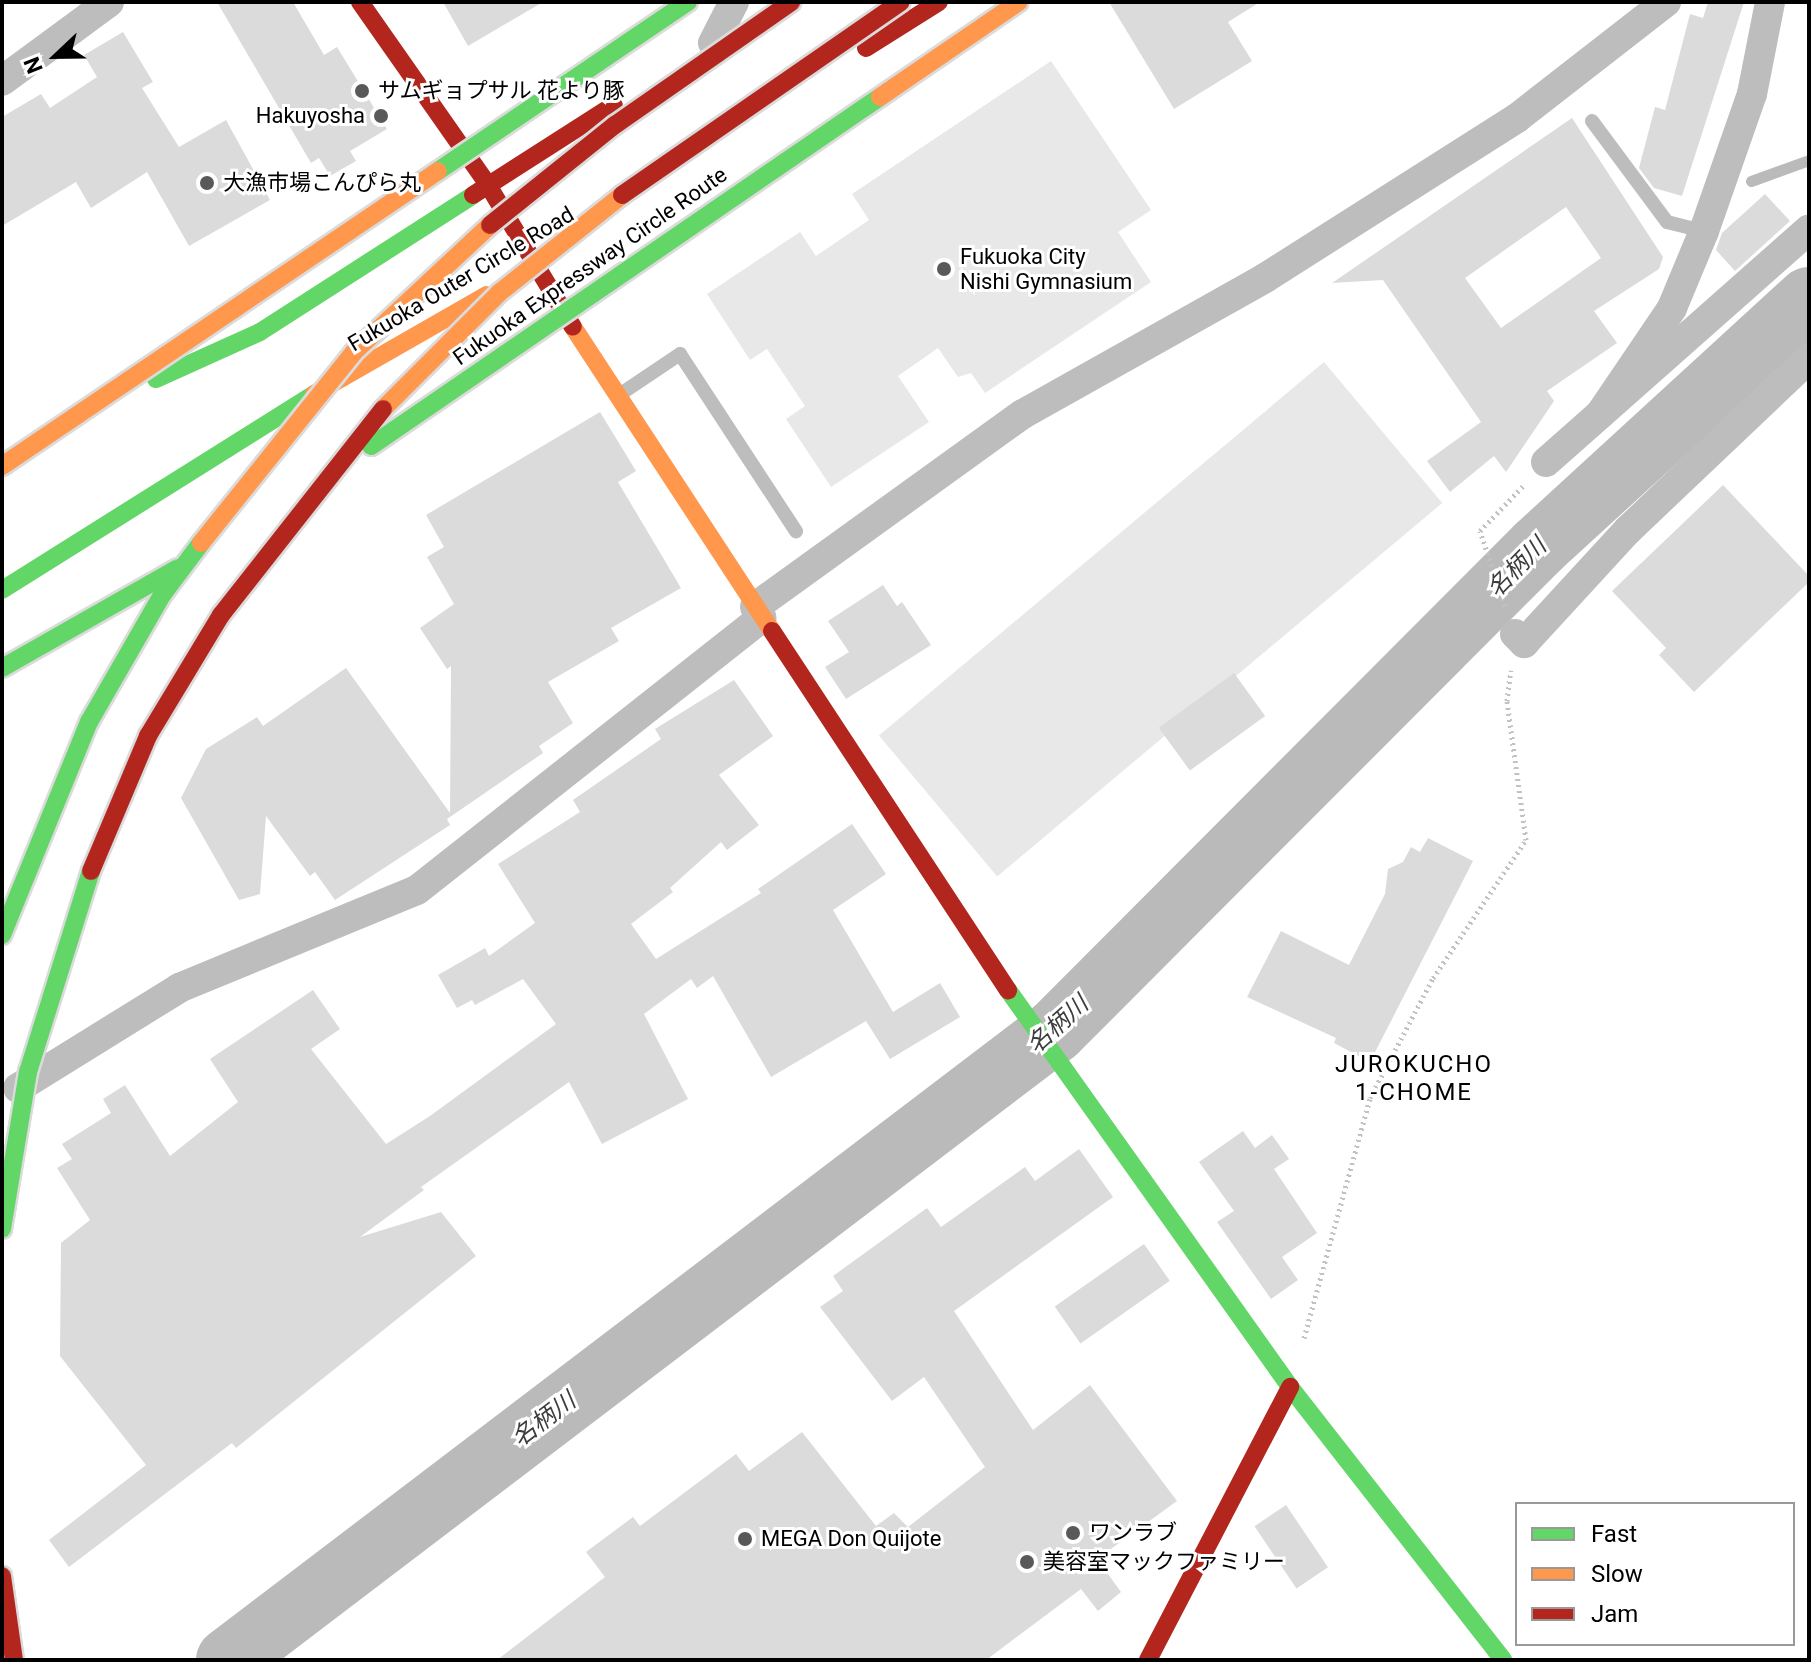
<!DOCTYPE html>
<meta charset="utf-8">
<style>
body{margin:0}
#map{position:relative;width:1811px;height:1662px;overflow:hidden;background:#fff;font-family:Roboto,"Noto Sans JP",sans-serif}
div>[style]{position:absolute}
.green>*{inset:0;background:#e8e8e8;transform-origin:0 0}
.stream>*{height:11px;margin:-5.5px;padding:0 5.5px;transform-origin:5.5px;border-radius:5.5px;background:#bababa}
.river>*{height:64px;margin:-32px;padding:0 32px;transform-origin:32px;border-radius:32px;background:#bababa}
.building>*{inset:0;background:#dbdbdb;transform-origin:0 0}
.path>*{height:5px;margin-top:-2.5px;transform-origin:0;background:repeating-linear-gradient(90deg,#c2c2c2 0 2px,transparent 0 6px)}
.lane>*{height:14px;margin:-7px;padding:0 7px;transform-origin:7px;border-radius:7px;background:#bdbdbd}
.street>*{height:30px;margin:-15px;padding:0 15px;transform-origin:15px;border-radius:15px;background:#bdbdbd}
.fast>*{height:18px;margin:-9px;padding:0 9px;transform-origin:9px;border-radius:9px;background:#63d668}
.slow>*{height:18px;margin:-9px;padding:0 9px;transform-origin:9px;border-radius:9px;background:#ff974d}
.jam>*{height:18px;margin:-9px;padding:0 9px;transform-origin:9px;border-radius:9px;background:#b3261e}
.bridges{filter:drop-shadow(2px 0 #dbdbdb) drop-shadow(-2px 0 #dbdbdb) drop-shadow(0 2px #dbdbdb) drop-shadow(0 -2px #dbdbdb)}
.fast-bridge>*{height:18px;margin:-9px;padding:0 9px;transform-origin:9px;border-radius:9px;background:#63d668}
.slow-bridge>*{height:18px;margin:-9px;padding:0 9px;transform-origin:9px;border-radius:9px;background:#ff974d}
.jam-bridge>*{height:18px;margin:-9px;padding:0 9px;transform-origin:9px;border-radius:9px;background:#b3261e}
.dots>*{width:22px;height:22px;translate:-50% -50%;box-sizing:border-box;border:4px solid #fff;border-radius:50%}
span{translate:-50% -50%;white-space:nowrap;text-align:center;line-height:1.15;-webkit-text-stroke:6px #fff;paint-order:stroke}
.poi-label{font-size:22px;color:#000}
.left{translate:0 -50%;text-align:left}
.right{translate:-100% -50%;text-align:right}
.street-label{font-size:22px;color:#000}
.water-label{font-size:24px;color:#3d3d3d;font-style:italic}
.neighbourhood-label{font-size:24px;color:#000;letter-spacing:2px}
.frame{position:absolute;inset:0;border:4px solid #000;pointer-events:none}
.legend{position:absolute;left:1515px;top:1502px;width:280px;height:144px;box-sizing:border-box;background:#fff;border:2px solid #999;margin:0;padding:10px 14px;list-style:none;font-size:24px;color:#000}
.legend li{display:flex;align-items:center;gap:16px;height:40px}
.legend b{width:40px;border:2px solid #999}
.north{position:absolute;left:16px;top:16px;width:80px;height:80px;-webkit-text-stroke:6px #fff;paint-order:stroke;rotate:248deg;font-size:22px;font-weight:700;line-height:32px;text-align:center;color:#000}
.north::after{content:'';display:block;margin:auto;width:28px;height:36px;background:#000;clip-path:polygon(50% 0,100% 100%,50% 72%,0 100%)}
</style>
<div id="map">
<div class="green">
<div style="clip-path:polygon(1051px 61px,1151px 210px,1118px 232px,1151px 282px,985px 393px,971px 373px,958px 377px,938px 348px,898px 376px,929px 422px,831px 487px,786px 419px,805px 406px,767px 349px,750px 360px,707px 294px,800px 232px,816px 256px,869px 220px,852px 194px)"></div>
<div style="left:1324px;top:362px;width:184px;height:581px;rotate:50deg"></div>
</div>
<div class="stream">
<div style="left:1751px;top:181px;width:62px;rotate:-19.9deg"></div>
</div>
<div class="river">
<div style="left:228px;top:1660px;width:1039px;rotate:-37.26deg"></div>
<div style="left:1055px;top:1031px;width:684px;rotate:-45.06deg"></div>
<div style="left:1538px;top:547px;width:367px;rotate:-42.5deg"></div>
</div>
<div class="building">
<div style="clip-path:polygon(217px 2px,293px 2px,324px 55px,337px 47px,387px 129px,350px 151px,356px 161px,330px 176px,319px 158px,311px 163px)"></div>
<div style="clip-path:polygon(443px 2px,543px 2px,468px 46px)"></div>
<div style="clip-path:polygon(1109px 2px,1260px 2px,1228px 22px,1252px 61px,1174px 109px)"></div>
<div style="clip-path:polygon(1708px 2px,1744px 2px,1682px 196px,1654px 188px,1639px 168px,1655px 107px,1665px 110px,1690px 14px,1703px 18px)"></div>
<div style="clip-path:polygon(123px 32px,153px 82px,142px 88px,179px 147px,226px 120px,270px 200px,189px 246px,147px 172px,91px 208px,76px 182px,2px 226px,2px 117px,41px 94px,50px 108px,97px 77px,84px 55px)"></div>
<div style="clip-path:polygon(evenodd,1572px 118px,1663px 257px,1659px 269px,1594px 311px,1617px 343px,1547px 391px,1554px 401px,1506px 472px,1494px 456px,1450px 492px,1427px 461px,1481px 422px,1383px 280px,1332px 283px,1572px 118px,1566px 207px,1601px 258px,1501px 328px,1465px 278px,1566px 207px)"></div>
<div style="clip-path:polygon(1765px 194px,1790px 221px,1735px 271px,1716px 250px,1722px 233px)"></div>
<div style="clip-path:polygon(600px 412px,636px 471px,618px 482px,681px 588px,611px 628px,619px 641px,548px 682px,573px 723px,539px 746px,543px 753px,447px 819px,450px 825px,335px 900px,315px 872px,310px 876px,266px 816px,260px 894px,239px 900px,181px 798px,206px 749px,257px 717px,263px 726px,346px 668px,450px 813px,451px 666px,447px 669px,420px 628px,454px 604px,427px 557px,444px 547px,426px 515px)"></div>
<div style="clip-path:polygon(1723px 485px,1809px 576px,1809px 582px,1694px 692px,1659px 655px,1666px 648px,1612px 591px)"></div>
<div style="clip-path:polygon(883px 585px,897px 606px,902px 602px,931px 645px,846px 699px,825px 667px,849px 652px,828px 621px)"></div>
<div style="left:1234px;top:673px;width:53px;height:93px;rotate:54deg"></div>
<div style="clip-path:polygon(734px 680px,773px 736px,719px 775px,759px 825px,727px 850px,721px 842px,670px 888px,673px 892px,631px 924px,656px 959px,761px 893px,758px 889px,852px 824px,886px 874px,833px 910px,893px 1012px,940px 983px,960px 1017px,890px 1059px,866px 1021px,771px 1077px,713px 976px,697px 988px,691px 979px,644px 1014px,688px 1099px,602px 1144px,569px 1082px,421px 1187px,424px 1190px,360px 1237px,441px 1212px,476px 1256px,236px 1448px,232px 1443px,69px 1567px,49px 1540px,146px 1465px,60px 1356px,61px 1243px,90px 1220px,57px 1168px,72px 1159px,62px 1144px,111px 1113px,103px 1099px,125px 1085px,170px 1156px,238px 1102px,210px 1059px,313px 990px,340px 1029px,311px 1049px,386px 1144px,430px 1116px,556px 1024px,523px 979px,475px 1005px,472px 1000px,457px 1008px,438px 975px,485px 948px,489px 956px,535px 923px,498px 864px,580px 812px,573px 800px,661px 739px,655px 729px)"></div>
<div style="clip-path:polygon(1428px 838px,1473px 861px,1370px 1062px,1334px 1043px,1336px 1038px,1247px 997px,1281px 931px,1349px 965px,1385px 894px,1388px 869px,1403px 862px,1411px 847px,1420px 852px)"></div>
<div style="clip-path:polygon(1243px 1131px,1255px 1148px,1272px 1135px,1289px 1159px,1274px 1169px,1317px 1233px,1282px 1257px,1298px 1280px,1271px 1299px,1217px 1222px,1234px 1211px,1199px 1162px)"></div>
<div style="clip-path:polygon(1079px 1149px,1113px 1197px,954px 1311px,1033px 1430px,1090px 1385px,1177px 1501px,1097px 1559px,1121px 1592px,1098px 1611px,1081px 1589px,986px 1660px,497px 1660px,605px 1577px,586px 1552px,633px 1517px,640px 1526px,736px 1454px,749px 1471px,802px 1432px,876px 1526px,894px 1513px,908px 1527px,985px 1467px,924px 1377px,892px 1401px,820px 1307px,843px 1291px,833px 1276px,927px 1208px,941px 1227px,1025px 1167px,1035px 1181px)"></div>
<div style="left:1144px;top:1244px;width:45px;height:109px;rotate:55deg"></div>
<div style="left:1286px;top:1505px;width:75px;height:38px;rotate:56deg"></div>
</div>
<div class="path">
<div style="left:1505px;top:606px;width:79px;rotate:-108.4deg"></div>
<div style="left:1480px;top:531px;width:62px;rotate:-46.3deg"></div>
<div style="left:1304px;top:1338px;width:249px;rotate:-74.6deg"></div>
<div style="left:1370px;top:1098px;width:136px;rotate:-62.3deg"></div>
<div style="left:1433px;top:978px;width:166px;rotate:-56deg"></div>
<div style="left:1526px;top:840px;width:140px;rotate:-97.8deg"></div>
<div style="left:1507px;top:701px;width:31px;rotate:-83deg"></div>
</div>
<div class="lane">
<div style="left:1592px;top:121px;width:126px;rotate:53.4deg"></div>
<div style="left:1667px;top:222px;width:38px;rotate:14deg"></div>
<div style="left:622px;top:393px;width:70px;rotate:-33.9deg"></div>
<div style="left:680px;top:354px;width:212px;rotate:56.8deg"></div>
</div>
<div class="street">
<div style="left:713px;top:43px;width:46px;rotate:-62.9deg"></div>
<div style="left:2px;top:81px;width:133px;rotate:-36.4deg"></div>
<div style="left:1601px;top:413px;width:127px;rotate:-55.9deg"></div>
<div style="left:1672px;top:308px;width:83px;rotate:-67.4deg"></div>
<div style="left:1704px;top:231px;width:145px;rotate:-70.7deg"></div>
<div style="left:1752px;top:94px;width:94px;rotate:-78.9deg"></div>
<div style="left:1546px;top:462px;width:351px;rotate:-41.5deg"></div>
<div style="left:755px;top:607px;width:330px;rotate:-35.8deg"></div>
<div style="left:1023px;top:414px;width:278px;rotate:-29.3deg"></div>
<div style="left:1265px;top:278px;width:299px;rotate:-32.4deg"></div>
<div style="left:1517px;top:118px;width:189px;rotate:-37.9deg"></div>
<div style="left:1515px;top:634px;width:13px;rotate:45deg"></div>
<div style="left:1524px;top:643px;width:154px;rotate:-47.4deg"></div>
<div style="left:1628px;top:530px;width:250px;rotate:-43.5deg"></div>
<div style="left:18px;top:1088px;width:190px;rotate:-31.8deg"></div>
<div style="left:179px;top:988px;width:257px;rotate:-22.4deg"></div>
<div style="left:417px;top:890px;width:439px;rotate:-38.3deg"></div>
</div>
<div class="fast">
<div style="left:156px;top:379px;width:114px;rotate:-24.3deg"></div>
<div style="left:260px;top:332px;width:253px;rotate:-32.7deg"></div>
<div style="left:2px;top:590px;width:368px;rotate:-32.1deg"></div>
<div style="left:1008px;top:990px;width:487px;rotate:54.6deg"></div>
<div style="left:1290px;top:1387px;width:346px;rotate:52deg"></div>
</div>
<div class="slow">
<div style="left:573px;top:327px;width:363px;rotate:56.8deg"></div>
<div style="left:314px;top:394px;width:199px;rotate:-29.8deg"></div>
</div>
<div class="jam">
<div style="left:360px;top:2px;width:223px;rotate:55deg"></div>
<div style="left:488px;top:185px;width:165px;rotate:59.1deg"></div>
<div style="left:866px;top:48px;width:86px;rotate:-32.2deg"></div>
<div style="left:473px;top:195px;width:167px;rotate:-32.6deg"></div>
<div style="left:772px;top:631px;width:430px;rotate:56.7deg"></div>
<div style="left:1148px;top:1660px;width:308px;rotate:-62.5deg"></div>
</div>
<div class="bridges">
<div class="fast-bridge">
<div style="left:438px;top:171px;width:302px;rotate:-34.1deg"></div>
<div style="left:371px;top:446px;width:617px;rotate:-34.44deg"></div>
<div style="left:2px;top:668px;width:202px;rotate:-29.6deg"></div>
<div style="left:2px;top:935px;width:230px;rotate:-67.8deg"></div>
<div style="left:89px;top:722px;width:146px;rotate:-60.1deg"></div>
<div style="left:162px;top:595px;width:65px;rotate:-53.1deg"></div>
<div style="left:2px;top:1229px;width:159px;rotate:-80.6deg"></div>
<div style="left:28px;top:1072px;width:211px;rotate:-72.6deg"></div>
</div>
<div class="slow-bridge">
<div style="left:880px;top:97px;width:168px;rotate:-34.4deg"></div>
<div style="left:383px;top:409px;width:164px;rotate:-45deg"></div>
<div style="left:499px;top:293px;width:157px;rotate:-38.5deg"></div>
<div style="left:2px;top:466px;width:526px;rotate:-34.08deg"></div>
<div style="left:201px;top:543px;width:245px;rotate:-51.3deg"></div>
<div style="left:354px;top:352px;width:186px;rotate:-43deg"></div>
</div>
<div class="jam-bridge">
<div style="left:622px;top:195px;width:339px;rotate:-34.7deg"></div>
<div style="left:490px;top:225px;width:160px;rotate:-38.7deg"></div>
<div style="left:615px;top:125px;width:215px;rotate:-34.9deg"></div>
<div style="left:91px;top:871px;width:147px;rotate:-67.1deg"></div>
<div style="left:148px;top:736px;width:141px;rotate:-58.9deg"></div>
<div style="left:221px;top:615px;width:262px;rotate:-51.8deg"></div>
<div style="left:2px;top:1576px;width:85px;rotate:81.9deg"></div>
</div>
</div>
<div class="dots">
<div style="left:362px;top:91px;background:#595959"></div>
<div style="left:381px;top:116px;background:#595959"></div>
<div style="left:207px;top:183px;background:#595959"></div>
<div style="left:944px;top:269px;background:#595959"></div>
<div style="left:1073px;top:1533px;background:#595959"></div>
<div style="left:745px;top:1539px;background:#595959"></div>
<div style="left:1027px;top:1562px;background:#595959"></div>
</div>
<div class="poi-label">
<span class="left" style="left:378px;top:91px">サムギョプサル 花より豚</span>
<span class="right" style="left:365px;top:116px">Hakuyosha</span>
<span class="left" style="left:223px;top:183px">大漁市場こんぴら丸</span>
<span class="left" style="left:960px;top:269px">Fukuoka City<br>Nishi Gymnasium</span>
<span class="left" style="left:1089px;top:1533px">ワンラブ</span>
<span class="left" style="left:761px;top:1539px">MEGA Don Quijote</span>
<span class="left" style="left:1043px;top:1562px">美容室マックファミリー</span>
</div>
<div class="street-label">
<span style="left:590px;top:266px;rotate:-35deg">Fukuoka Expressway Circle Route</span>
<span style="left:461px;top:279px;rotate:-31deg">Fukuoka Outer Circle Road</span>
</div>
<div class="water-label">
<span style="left:1517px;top:568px;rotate:-45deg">名柄川</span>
<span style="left:1058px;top:1025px;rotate:-42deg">名柄川</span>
<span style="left:544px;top:1420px;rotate:-37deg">名柄川</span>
</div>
<div class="neighbourhood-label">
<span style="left:1414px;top:1079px">JUROKUCHO<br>1-CHOME</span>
</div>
<div class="frame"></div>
<ul class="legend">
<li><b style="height:10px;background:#63d668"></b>Fast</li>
<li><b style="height:10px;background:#ff974d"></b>Slow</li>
<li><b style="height:10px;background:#b3261e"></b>Jam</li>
</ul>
<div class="north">N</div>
</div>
